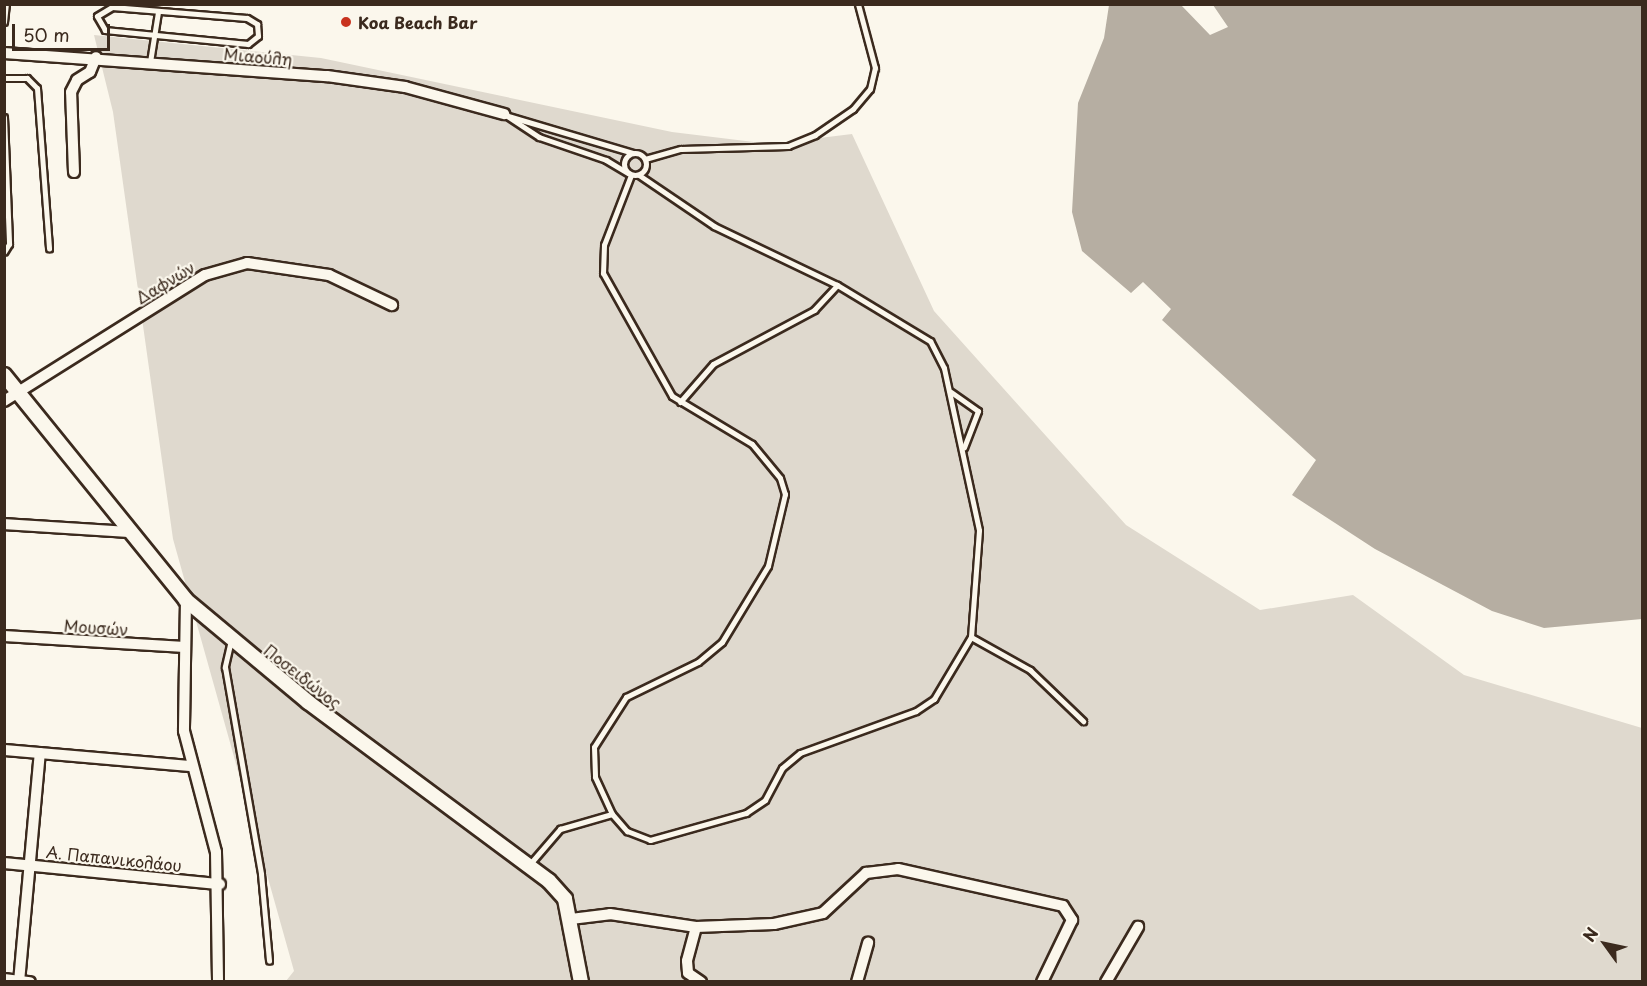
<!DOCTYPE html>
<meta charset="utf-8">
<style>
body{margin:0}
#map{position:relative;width:1647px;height:986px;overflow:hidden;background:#fbf7ec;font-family:"Playpen Sans",sans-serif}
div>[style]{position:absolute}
.green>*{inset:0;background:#dfd9ce}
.water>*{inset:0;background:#b6aea2}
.roads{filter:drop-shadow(2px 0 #3b2a1e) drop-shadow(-2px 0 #3b2a1e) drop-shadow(0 2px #3b2a1e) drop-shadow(0 -2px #3b2a1e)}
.service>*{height:5px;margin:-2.5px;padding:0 2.5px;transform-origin:2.5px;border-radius:2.5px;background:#fbf7ec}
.service>.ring{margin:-2.5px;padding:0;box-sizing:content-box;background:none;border:5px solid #fbf7ec;border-radius:50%}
.minor>*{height:10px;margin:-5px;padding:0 5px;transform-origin:5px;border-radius:5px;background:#fbf7ec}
.tertiary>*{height:14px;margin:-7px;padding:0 7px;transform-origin:7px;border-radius:7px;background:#fbf7ec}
.dots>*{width:16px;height:16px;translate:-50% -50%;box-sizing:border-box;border:3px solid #fbf7ec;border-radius:50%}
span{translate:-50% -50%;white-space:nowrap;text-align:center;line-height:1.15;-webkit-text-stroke:4.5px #fbf7ec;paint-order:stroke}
.poi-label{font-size:16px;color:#3b2a1e;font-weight:700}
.left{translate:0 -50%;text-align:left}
.street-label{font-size:16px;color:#3b2a1e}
.frame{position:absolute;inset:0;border:6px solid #3b2a1e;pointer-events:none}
.north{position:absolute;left:1575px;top:914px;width:60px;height:60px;-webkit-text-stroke:4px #fbf7ec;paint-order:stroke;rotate:303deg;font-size:16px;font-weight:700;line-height:24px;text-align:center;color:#3b2a1e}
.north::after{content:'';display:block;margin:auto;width:21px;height:27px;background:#3b2a1e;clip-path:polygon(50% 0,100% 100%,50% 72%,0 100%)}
.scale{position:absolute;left:12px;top:24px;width:98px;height:27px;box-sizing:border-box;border:3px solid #3b2a1e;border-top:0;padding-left:8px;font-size:18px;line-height:21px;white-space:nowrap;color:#3b2a1e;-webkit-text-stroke:4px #fbf7ec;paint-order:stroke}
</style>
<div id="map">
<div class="green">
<div style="clip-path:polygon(94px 35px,321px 58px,672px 132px,771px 144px,852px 134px,934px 311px,1126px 525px,1260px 610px,1353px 595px,1464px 675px,1642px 728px,1642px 981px,286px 981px,294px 971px,173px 539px,113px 112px)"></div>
</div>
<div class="water">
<div style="clip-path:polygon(1109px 5px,1181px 5px,1210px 35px,1228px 27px,1213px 5px,1642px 5px,1642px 619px,1544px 628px,1492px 611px,1375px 549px,1292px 495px,1316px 460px,1162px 320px,1171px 309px,1143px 282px,1131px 293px,1082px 251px,1072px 212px,1078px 103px,1104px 38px)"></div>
</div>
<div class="roads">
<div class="service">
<div style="left:112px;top:7px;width:135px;rotate:4.7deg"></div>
<div style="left:247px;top:18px;width:12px;rotate:31deg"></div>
<div style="left:257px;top:24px;width:12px;rotate:85deg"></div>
<div style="left:258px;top:36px;width:13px;rotate:141deg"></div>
<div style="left:248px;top:44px;width:144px;rotate:-174.4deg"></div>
<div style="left:105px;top:30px;width:16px;rotate:-120deg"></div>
<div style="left:97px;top:16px;width:17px;rotate:-31deg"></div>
<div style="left:4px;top:22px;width:18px;rotate:-84deg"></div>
<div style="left:150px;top:62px;width:51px;rotate:-80.9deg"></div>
<div style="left:4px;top:78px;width:23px"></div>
<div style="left:27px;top:78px;width:14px;rotate:45deg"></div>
<div style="left:37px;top:88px;width:161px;rotate:85.7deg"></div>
<div style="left:504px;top:114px;width:42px;rotate:33.3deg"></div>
<div style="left:539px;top:137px;width:71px;rotate:18.9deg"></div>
<div style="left:606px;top:160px;width:26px;rotate:31deg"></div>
<div style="left:508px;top:116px;width:130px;rotate:16.5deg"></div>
<div style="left:4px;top:117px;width:127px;rotate:87.7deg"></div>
<div style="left:9px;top:244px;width:9px;rotate:122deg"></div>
<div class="ring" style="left:624px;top:153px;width:17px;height:17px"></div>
<div style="left:645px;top:159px;width:37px;rotate:-16deg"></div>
<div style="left:681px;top:149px;width:107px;rotate:-1.6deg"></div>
<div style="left:788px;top:146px;width:29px;rotate:-22deg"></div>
<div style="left:815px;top:135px;width:46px;rotate:-34.4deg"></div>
<div style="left:853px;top:109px;width:26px;rotate:-50deg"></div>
<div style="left:870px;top:89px;width:22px;rotate:-77deg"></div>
<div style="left:875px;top:68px;width:66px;rotate:-104.9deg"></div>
<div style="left:631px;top:175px;width:75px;rotate:111.1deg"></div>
<div style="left:604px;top:245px;width:28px;rotate:92deg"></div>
<div style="left:603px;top:273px;width:141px;rotate:60.7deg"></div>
<div style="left:672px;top:396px;width:93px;rotate:31deg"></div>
<div style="left:752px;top:444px;width:44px;rotate:50.5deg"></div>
<div style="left:780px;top:478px;width:17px;rotate:73deg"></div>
<div style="left:785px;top:494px;width:74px;rotate:103.3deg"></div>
<div style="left:768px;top:566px;width:89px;rotate:121.2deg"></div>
<div style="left:722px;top:642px;width:31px;rotate:140deg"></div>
<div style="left:698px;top:662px;width:80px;rotate:154.1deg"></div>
<div style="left:626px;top:697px;width:59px;rotate:122.6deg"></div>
<div style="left:594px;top:747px;width:30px;rotate:88deg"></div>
<div style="left:595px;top:777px;width:41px;rotate:65.3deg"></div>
<div style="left:612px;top:814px;width:23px;rotate:49deg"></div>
<div style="left:627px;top:831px;width:25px;rotate:21deg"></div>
<div style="left:650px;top:840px;width:100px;rotate:-15.7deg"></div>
<div style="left:746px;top:813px;width:23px;rotate:-34deg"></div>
<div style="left:765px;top:800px;width:36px;rotate:-62deg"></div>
<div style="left:782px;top:768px;width:23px;rotate:-40deg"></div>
<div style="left:800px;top:753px;width:123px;rotate:-19.9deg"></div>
<div style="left:916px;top:711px;width:22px;rotate:-34deg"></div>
<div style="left:934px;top:699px;width:72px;rotate:-59.2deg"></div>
<div style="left:971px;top:637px;width:107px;rotate:-85.7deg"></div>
<div style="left:979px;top:530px;width:166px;rotate:-102.2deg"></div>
<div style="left:944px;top:368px;width:30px;rotate:-117deg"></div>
<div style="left:930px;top:341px;width:109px;rotate:-148.9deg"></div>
<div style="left:837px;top:285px;width:136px;rotate:-154.4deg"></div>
<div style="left:714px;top:226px;width:91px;rotate:-145.8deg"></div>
<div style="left:951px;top:392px;width:33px;rotate:35deg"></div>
<div style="left:978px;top:411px;width:39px;rotate:111deg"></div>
<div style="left:680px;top:402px;width:50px;rotate:-49deg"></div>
<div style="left:713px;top:364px;width:115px;rotate:-28.1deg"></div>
<div style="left:814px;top:310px;width:34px;rotate:-47deg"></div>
<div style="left:971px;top:637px;width:68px;rotate:29.2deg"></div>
<div style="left:1030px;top:670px;width:74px;rotate:43.9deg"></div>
<div style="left:231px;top:640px;width:28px;rotate:103deg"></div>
<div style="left:225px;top:667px;width:210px;rotate:80.1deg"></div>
<div style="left:261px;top:874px;width:87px;rotate:84.7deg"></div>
<div style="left:529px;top:865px;width:48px;rotate:-49.3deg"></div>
<div style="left:560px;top:829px;width:54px;rotate:-16.1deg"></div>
</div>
<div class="minor">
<div style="left:4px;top:53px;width:324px;rotate:4.1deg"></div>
<div style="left:327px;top:76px;width:79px;rotate:8deg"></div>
<div style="left:405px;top:87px;width:103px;rotate:15.3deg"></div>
<div style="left:74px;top:172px;width:80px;rotate:-92.1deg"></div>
<div style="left:71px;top:92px;width:13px;rotate:-63deg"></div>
<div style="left:77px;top:80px;width:15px;rotate:-32deg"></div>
<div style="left:90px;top:72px;width:16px;rotate:-68deg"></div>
<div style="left:4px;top:401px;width:237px;rotate:-32.1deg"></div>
<div style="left:205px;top:275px;width:44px;rotate:-15.9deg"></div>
<div style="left:247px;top:263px;width:83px;rotate:8.3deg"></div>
<div style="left:329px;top:275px;width:70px;rotate:25.5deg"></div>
<div style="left:4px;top:524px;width:124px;rotate:3.7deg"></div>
<div style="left:186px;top:600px;width:131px;rotate:90.9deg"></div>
<div style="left:184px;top:731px;width:125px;rotate:75.2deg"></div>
<div style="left:216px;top:852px;width:130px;rotate:89.1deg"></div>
<div style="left:4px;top:636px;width:181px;rotate:3.5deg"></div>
<div style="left:4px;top:750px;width:187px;rotate:4.9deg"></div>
<div style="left:4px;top:863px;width:217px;rotate:5.6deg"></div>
<div style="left:571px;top:919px;width:39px;rotate:-7deg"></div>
<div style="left:610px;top:914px;width:87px;rotate:8.6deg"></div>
<div style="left:696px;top:927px;width:78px;rotate:-2.2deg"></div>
<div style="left:774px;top:924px;width:50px;rotate:-12.7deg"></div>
<div style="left:823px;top:913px;width:59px;rotate:-42.9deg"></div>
<div style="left:866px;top:873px;width:32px;rotate:-7deg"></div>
<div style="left:898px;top:869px;width:169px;rotate:12.6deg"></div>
<div style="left:1063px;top:906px;width:17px;rotate:57deg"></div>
<div style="left:1072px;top:920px;width:69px;rotate:115.8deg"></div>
<div style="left:696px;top:927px;width:35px;rotate:105deg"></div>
<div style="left:687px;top:961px;width:12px;rotate:85deg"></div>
<div style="left:688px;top:973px;width:16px;rotate:35deg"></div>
<div style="left:4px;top:979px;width:26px;rotate:7deg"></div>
<div style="left:19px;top:982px;width:230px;rotate:-84.8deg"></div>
<div style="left:857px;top:982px;width:41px;rotate:-74.2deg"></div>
<div style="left:1106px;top:982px;width:64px;rotate:-59.8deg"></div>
</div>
<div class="tertiary">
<div style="left:4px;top:375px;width:289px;rotate:51deg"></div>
<div style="left:186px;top:600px;width:159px;rotate:39.9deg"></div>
<div style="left:308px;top:702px;width:300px;rotate:36.6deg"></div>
<div style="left:549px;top:881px;width:24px;rotate:48deg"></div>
<div style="left:565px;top:899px;width:85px;rotate:79.1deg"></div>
</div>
</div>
<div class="dots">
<div style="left:346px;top:22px;background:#c8321e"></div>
</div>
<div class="poi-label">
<span class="left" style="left:358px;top:22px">Koa Beach Bar</span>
</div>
<div class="street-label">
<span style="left:258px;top:56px;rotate:5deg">Μιαούλη</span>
<span style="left:165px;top:282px;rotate:-31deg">Δαφνών</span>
<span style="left:96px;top:627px;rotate:4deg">Μουσών</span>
<span style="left:303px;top:676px;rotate:38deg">Ποσειδώνος</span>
<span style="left:114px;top:858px;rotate:6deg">Α. Παπανικολάου</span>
</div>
<div class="frame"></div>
<div class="north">N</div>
<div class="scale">50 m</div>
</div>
